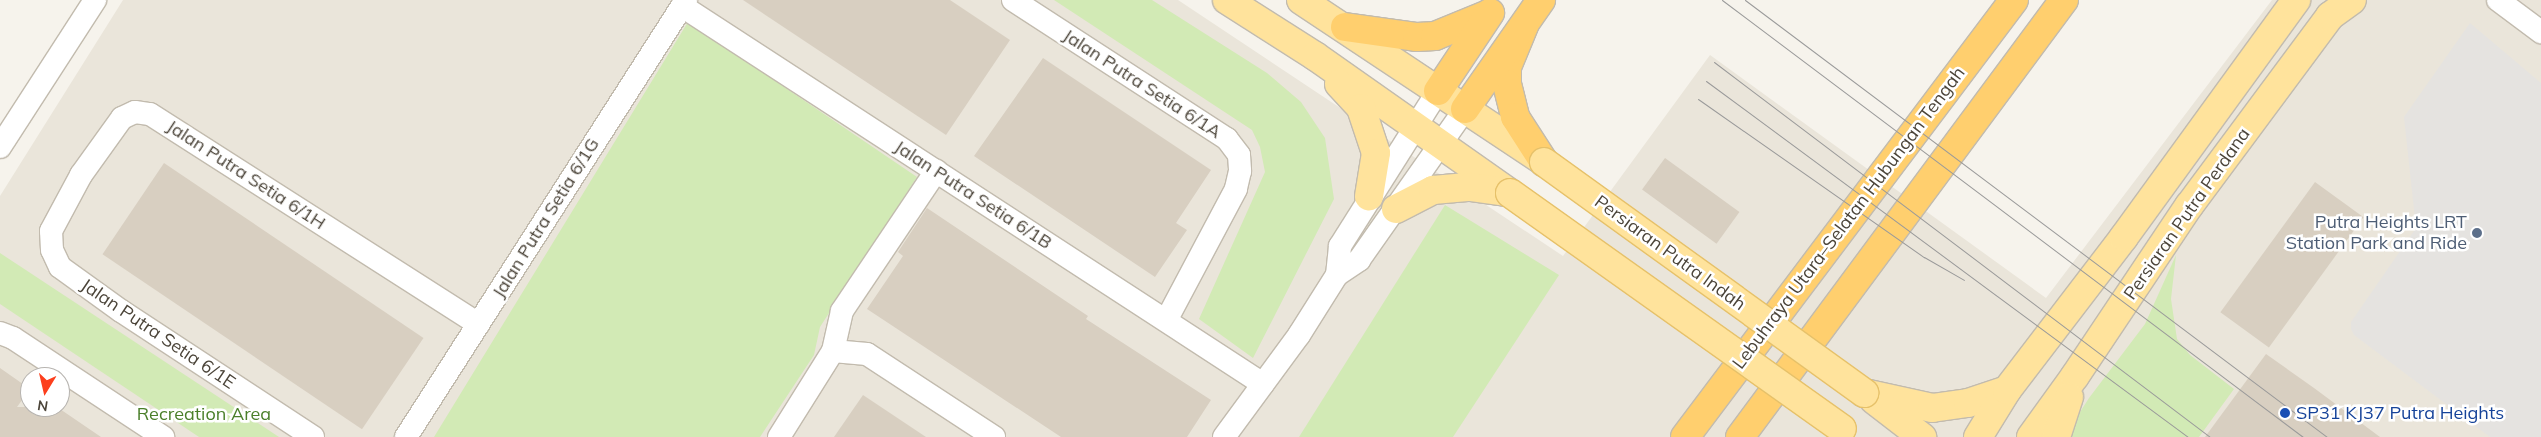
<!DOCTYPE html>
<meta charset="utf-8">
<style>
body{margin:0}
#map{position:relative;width:2541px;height:437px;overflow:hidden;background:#f6f3ec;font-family:Mulish,sans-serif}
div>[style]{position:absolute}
.residential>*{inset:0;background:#eae5da}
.green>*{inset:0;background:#d2eab5}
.parking>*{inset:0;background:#e5e3e0}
.building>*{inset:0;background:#d8cfc1;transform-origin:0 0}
.roads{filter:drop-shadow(1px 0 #c2bbae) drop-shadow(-1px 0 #c2bbae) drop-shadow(0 1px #c2bbae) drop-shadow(0 -1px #c2bbae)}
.minor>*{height:22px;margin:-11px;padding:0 11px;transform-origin:11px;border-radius:11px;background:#fff}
.major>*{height:28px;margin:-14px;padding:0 14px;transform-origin:14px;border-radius:14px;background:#ffe39c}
.highway>*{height:28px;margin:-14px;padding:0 14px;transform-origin:14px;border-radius:14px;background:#ffcf6e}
.tram>*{height:1px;margin:-0.5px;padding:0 0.5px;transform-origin:0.5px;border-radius:0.5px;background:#9a9a9a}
.bridges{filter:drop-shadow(1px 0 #e6c16a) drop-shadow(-1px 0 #e6c16a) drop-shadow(0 1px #e6c16a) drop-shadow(0 -1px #e6c16a)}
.major-bridge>*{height:28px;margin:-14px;padding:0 14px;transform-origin:14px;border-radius:14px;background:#ffe39c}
.dots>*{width:14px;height:14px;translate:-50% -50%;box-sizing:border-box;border:2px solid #fff;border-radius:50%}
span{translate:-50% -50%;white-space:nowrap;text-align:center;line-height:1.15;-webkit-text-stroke:5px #fff;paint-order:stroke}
.street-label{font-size:18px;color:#4b4439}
.service-label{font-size:18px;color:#4e5e75}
.right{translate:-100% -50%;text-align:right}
.transit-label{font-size:18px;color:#164399}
.left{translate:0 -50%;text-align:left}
.park-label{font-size:18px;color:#4a7f2a}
.north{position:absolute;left:20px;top:367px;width:50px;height:50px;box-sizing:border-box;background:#fff;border:1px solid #b7b4b0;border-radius:50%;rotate:189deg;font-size:14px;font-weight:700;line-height:20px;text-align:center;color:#4b4439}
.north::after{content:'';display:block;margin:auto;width:18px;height:22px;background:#fc3f1d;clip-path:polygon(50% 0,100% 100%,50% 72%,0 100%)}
</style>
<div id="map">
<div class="residential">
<div style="clip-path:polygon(evenodd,123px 0,1178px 0,1563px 256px,1710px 55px,2046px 298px,2272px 0,2541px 0,2541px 437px,0 437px,0 196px,123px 0,30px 377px,60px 377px,60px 407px,30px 407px,30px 377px)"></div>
</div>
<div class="green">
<div style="clip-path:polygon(1054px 0,1152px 0,1267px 73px,1301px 102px,1325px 138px,1334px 199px,1253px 358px,1199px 319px,1265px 172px,1260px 147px,1252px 130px)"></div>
<div style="clip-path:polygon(688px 22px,917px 177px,820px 327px,814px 355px,760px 437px,434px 437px)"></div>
<div style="clip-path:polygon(1445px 205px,1559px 275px,1453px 437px,1299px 437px)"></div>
<div style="clip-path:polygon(0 253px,279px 437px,199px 437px,0 304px)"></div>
<div style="clip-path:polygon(2176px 255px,2171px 299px,2177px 339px,2190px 355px,2234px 389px,2199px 437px,2068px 437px,2071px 426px,2089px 398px,2145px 324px)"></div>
</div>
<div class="parking">
<div style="clip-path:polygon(2470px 23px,2541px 83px,2541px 437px,2490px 437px,2354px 335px,2351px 329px,2351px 322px,2416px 228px,2404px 117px)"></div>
</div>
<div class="building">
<div style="clip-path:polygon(743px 0,950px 0,1010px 40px,946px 135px)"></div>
<div style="clip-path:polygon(1043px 58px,1211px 170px,1176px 223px,1187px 230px,1155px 277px,974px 156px)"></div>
<div style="left:1665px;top:158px;width:92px;height:39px;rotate:36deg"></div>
<div style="left:164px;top:163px;width:313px;height:110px;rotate:34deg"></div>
<div style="left:2315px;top:182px;width:60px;height:161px;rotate:36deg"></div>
<div style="clip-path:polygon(927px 208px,1088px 316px,1086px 319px,1211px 400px,1187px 437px,1061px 437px,867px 309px,903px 256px,898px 252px)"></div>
<div style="clip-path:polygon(2266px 354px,2314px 388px,2380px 437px,2205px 437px)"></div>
<div style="clip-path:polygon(0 368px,30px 389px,17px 407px,57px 407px,101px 437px,0 437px)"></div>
<div style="clip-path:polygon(863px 395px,926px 437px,834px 437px)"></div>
</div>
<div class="roads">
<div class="minor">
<div style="left:1013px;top:0;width:255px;rotate:33deg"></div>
<div style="left:1227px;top:139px;width:20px;rotate:53deg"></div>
<div style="left:1239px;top:155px;width:16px;rotate:86deg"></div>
<div style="left:1240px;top:171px;width:18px;rotate:103deg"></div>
<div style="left:1236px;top:189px;width:147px;rotate:118deg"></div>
<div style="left:2498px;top:0;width:54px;rotate:36.7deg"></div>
<div style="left:682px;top:6px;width:693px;rotate:33.05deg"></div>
<div style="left:0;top:147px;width:175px;rotate:-57.1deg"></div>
<div style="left:1337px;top:275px;width:27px;rotate:-34deg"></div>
<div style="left:1359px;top:260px;width:184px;rotate:-54.9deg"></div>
<div style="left:0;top:333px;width:14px;rotate:21deg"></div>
<div style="left:13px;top:338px;width:180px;rotate:33.4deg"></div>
<div style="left:833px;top:351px;width:34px;rotate:5deg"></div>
<div style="left:867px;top:354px;width:152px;rotate:33.2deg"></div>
<div style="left:313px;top:437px;width:230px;rotate:-146.7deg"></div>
<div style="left:121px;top:311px;width:75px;rotate:-144.2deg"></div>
<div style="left:60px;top:267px;width:19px;rotate:-115deg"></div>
<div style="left:52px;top:250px;width:19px;rotate:-93deg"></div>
<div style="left:51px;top:231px;width:64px;rotate:-61.8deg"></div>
<div style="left:81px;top:175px;width:70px;rotate:-54.3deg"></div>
<div style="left:122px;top:118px;width:14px;rotate:-25deg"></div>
<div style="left:135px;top:112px;width:15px;rotate:8deg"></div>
<div style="left:150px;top:114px;width:390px;rotate:32.6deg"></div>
<div style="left:406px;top:437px;width:519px;rotate:-57.35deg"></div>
<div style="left:779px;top:437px;width:102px;rotate:-57.9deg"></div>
<div style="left:833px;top:351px;width:41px;rotate:-77.3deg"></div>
<div style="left:842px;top:311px;width:169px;rotate:-56.1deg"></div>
<div style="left:1224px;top:437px;width:127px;rotate:-53.7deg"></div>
<div style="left:1299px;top:335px;width:71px;rotate:-57.7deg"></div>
<div style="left:1337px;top:275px;width:29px;rotate:-84deg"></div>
<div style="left:1340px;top:246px;width:183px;rotate:-57.7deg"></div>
</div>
<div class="major">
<div style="left:1227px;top:0;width:104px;rotate:32.5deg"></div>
<div style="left:1315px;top:56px;width:238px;rotate:35.1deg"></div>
<div style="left:1301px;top:0;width:291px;rotate:33.6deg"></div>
<div style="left:1339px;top:84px;width:33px;rotate:47deg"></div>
<div style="left:1361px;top:108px;width:47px;rotate:71.6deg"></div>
<div style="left:1376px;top:153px;width:44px;rotate:99.2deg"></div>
<div style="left:1396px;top:209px;width:42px;rotate:-27.2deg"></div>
<div style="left:1433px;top:190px;width:37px;rotate:-5deg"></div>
<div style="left:1470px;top:187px;width:36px;rotate:8deg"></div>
<div style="left:1864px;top:393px;width:70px;rotate:12.4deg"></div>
<div style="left:1932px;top:408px;width:36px;rotate:-8deg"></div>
<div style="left:1968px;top:403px;width:41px;rotate:-18.4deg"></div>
<div style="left:1874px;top:400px;width:61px;rotate:37.6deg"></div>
<div style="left:1978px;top:437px;width:55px;rotate:-58.3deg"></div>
<div style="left:2007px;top:390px;width:193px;rotate:-52.6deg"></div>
<div style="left:2124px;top:237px;width:293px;rotate:-54deg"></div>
<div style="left:2031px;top:437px;width:75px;rotate:-54.2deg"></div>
<div style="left:2075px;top:376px;width:205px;rotate:-56.2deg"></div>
<div style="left:2189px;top:206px;width:237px;rotate:-53.4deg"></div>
<div style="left:2330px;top:16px;width:27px;rotate:-36deg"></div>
<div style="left:2056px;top:437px;width:42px;rotate:-72deg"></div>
</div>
<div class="highway">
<div style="left:1524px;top:26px;width:44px;rotate:112.5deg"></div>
<div style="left:1507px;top:67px;width:17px;rotate:90deg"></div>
<div style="left:1507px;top:84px;width:34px;rotate:76deg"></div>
<div style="left:1515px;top:117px;width:54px;rotate:57.2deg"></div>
<div style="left:1345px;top:27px;width:73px;rotate:7.9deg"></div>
<div style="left:1417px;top:37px;width:18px;rotate:-3deg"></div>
<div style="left:1435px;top:36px;width:58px;rotate:-22.2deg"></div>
<div style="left:1438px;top:91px;width:94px;rotate:-56.3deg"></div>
<div style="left:1465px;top:109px;width:133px;rotate:-55.1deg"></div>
<div style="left:1685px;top:437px;width:547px;rotate:-53.03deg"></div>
<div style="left:1740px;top:437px;width:544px;rotate:-53.45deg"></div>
</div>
</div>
<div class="tram">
<div style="left:1722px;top:0;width:727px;rotate:36.95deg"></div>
<div style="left:1745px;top:0;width:728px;rotate:36.9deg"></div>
<div style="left:1714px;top:62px;width:622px;rotate:37.09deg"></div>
<div style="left:1706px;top:81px;width:599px;rotate:36.45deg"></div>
<div style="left:1698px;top:99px;width:276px;rotate:35deg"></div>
<div style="left:1924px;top:257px;width:46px;rotate:29.9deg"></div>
</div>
<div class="bridges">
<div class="major-bridge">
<div style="left:1544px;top:162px;width:395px;rotate:35.8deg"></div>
<div style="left:1510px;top:193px;width:407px;rotate:35.4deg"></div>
</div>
</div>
<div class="dots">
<div style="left:2477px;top:233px;background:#5c6f8a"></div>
<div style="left:2285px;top:413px;background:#1a4fb4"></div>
</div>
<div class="street-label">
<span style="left:1142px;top:84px;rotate:33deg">Jalan Putra Setia 6/1A</span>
<span style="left:246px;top:175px;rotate:33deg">Jalan Putra Setia 6/1H</span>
<span style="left:973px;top:195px;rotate:33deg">Jalan Putra Setia 6/1B</span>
<span style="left:2187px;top:214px;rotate:-55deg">Persiaran Putra Perdana</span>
<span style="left:546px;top:218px;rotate:-58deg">Jalan Putra Setia 6/1G</span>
<span style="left:1849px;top:218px;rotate:-53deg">Lebuhraya Utara–Selatan Hubungan Tengah</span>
<span style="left:1670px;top:253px;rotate:36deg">Persiaran Putra Indah</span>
<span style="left:158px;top:334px;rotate:34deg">Jalan Putra Setia 6/1E</span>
</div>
<div class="service-label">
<span class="right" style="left:2467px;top:233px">Putra Heights LRT<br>Station Park and Ride</span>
</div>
<div class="transit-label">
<span class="left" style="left:2296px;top:413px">SP31 KJ37 Putra Heights</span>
</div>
<div class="park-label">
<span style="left:204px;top:414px">Recreation Area</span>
</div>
<div class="north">N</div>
</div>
